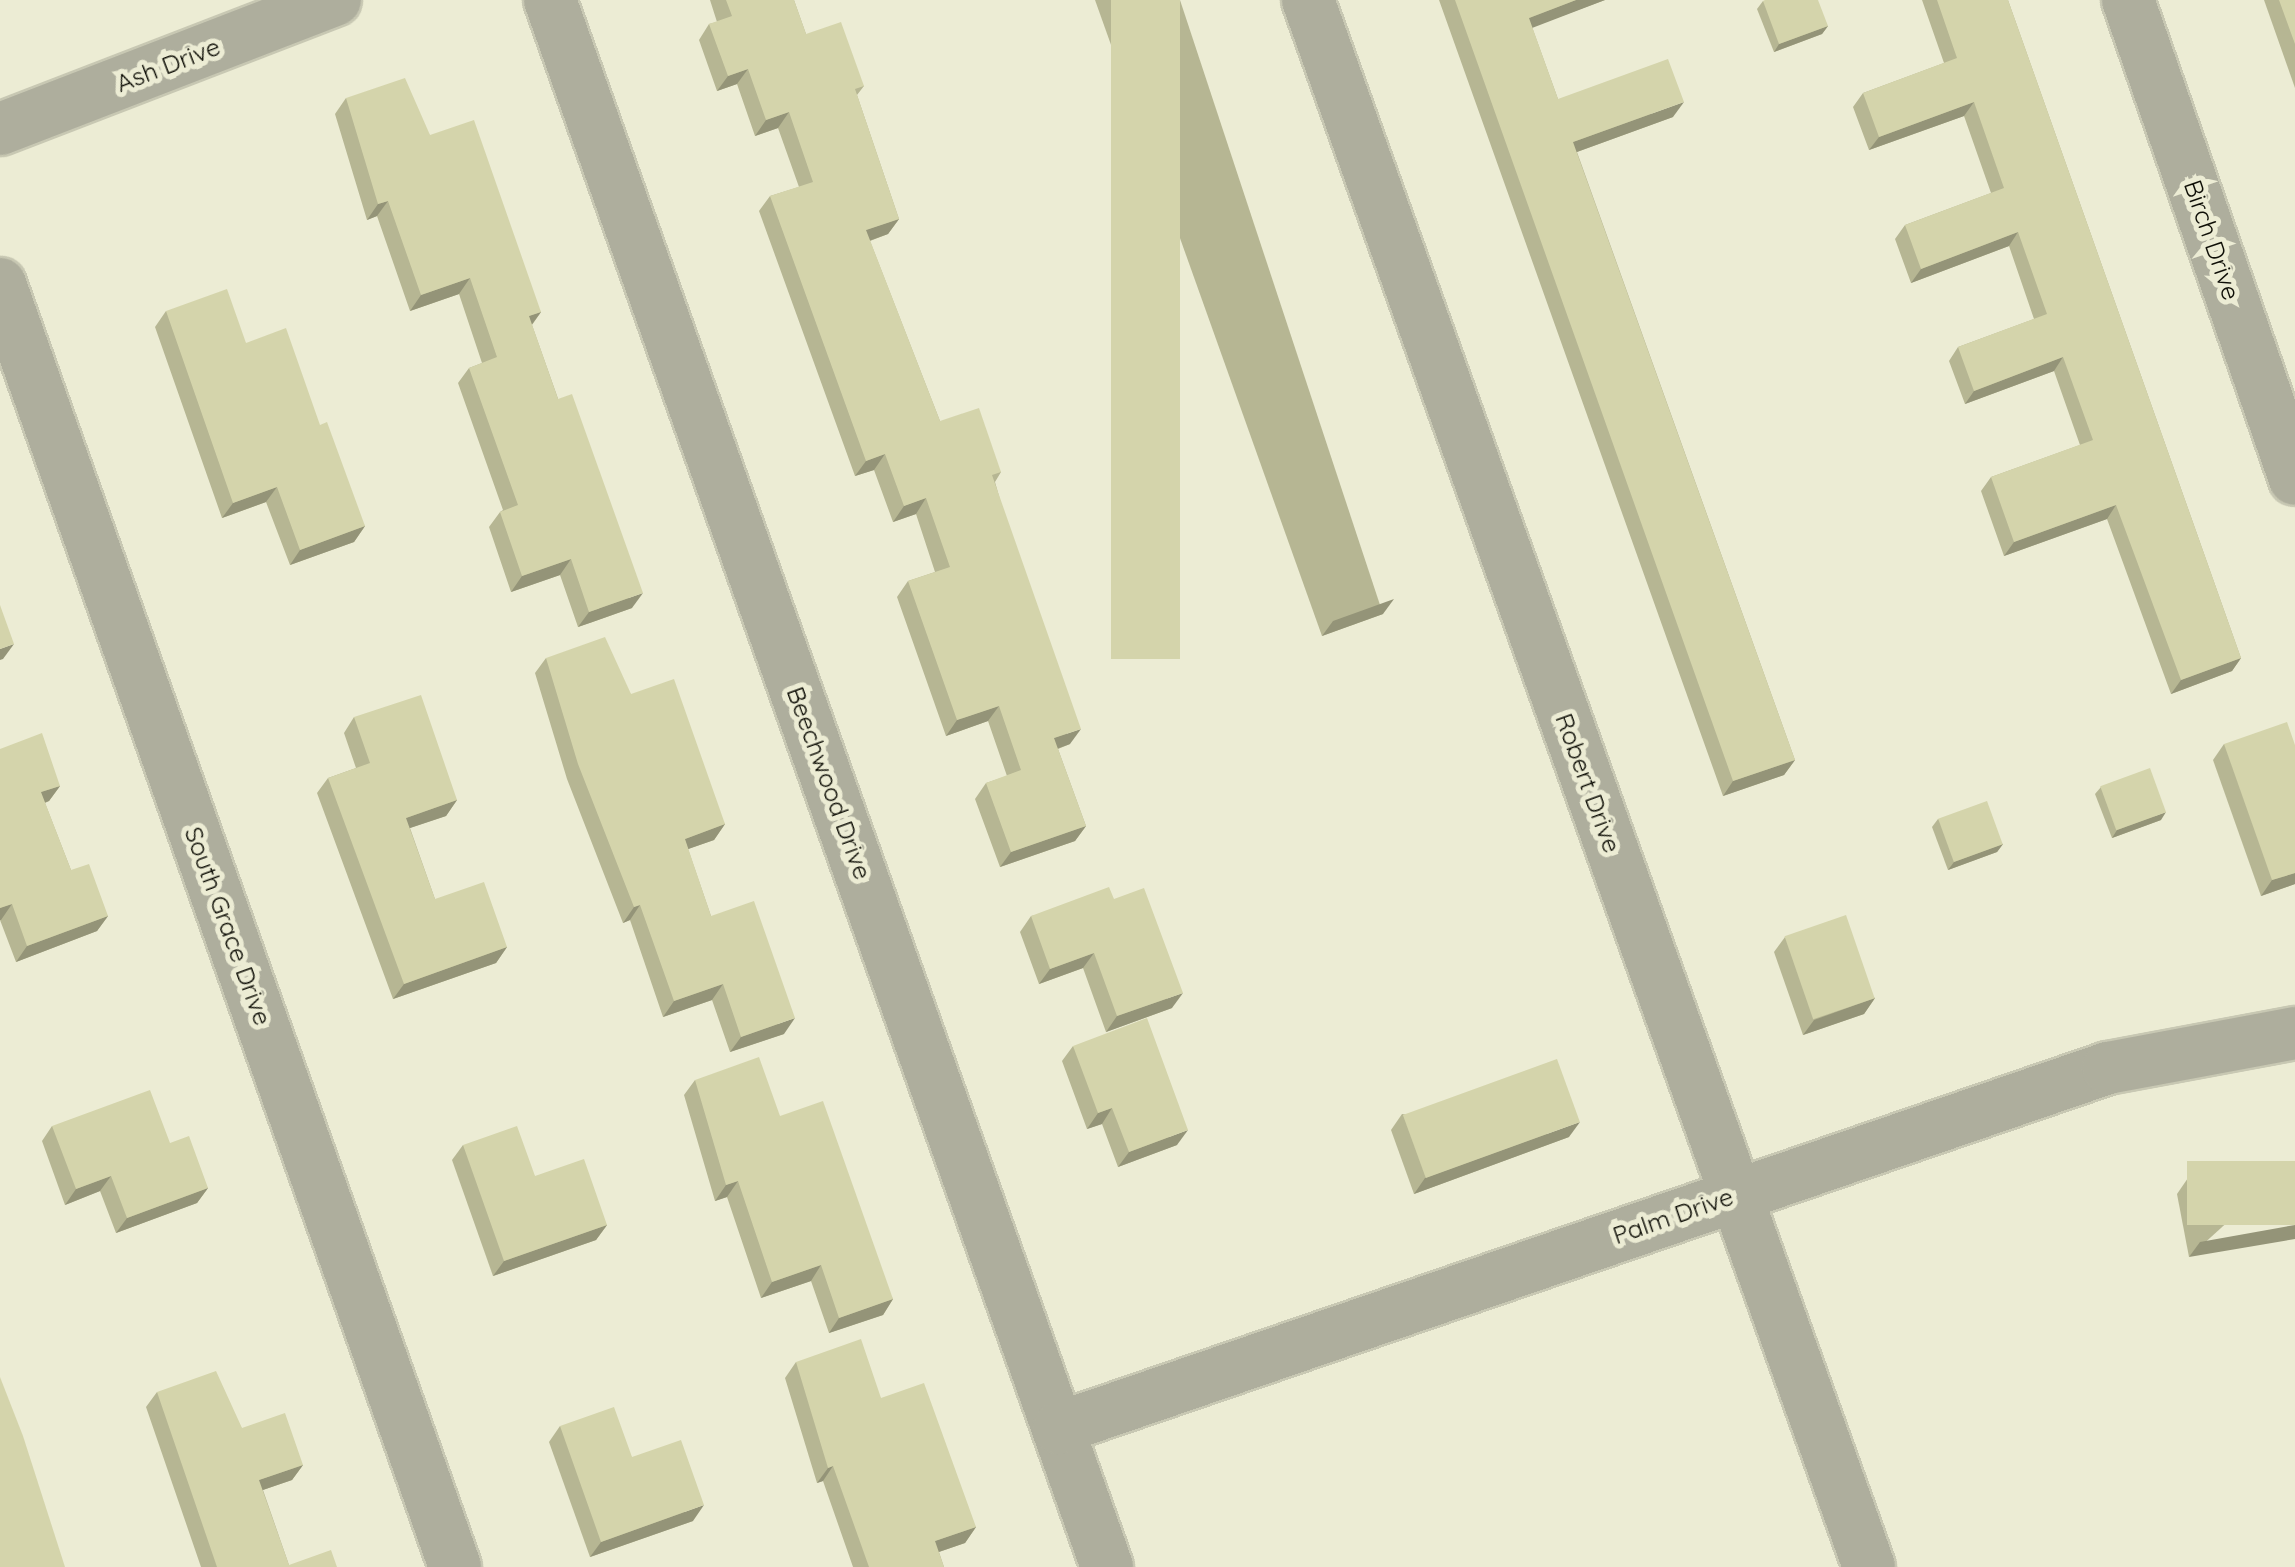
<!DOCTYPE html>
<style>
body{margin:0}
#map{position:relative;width:2295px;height:1567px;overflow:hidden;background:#ececd4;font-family:Quicksand,sans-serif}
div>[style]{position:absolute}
.roads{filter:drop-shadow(2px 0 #c8c8b3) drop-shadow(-2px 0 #c8c8b3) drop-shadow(0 2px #c8c8b3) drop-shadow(0 -2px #c8c8b3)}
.minor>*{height:52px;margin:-26px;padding:0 26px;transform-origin:26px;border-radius:26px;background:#aeae9d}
.wall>*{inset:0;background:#b6b693}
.shaded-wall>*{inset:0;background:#949478}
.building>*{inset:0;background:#d4d4ab;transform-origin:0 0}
span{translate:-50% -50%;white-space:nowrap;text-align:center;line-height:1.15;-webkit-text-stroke:10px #ececd4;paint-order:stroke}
.street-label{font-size:25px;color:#0e0e06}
</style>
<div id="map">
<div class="roads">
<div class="minor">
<div style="left:550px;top:0;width:1663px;rotate:70.43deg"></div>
<div style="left:1308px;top:0;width:1664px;rotate:70.3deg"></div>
<div style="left:2128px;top:0;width:507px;rotate:70.78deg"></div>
<div style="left:0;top:129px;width:359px;rotate:-21.1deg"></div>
<div style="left:0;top:284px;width:1361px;rotate:70.47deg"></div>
<div style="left:1059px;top:1428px;width:1109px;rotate:-18.94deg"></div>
<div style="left:2108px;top:1068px;width:190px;rotate:-10.6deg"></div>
</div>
</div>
<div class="wall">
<div style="clip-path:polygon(710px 0,794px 0,806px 34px,864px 86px,857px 95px,899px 219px,888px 234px,870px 241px,940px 421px,1001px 472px,995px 482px,1070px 744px,1058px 749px,1086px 826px,1075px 841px,1000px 867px,975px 799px,986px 783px,1007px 776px,988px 721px,946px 736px,897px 597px,908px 581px,935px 572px,916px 514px,893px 522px,874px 470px,855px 476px,759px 211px,770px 196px,799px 187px,778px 128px,755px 136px,737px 84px,717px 91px,699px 40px,709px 24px,717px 22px)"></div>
<div style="clip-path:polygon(1095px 0,1180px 0,1383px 614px,1322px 636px)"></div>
<div style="clip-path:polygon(1439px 0,1605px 0,1532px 27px,1558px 99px,1673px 117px,1577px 152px,1795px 760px,1784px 775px,1723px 796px)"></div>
<div style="clip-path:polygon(1922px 0,2008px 0,2241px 658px,2232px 671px,2171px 694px,2107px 519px,2004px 556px,1981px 491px,1991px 477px,2080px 445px,2054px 371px,1965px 404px,1949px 361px,1958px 347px,2034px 319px,2009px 246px,1911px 283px,1895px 239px,1905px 225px,1991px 193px,1964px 116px,1869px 150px,1853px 107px,1863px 93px,1944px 63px)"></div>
<div style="clip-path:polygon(2264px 0,2295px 0,2295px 88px)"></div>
<div style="clip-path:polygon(1763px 1px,1828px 26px,1822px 34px,1774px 52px,1757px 9px)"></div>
<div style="clip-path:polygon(346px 98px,430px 135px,541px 312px,532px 325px,632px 608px,578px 627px,560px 575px,511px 592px,489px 527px,500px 512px,503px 510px,458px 383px,469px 368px,482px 363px,459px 294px,410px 311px,377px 216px,367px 220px,335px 114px)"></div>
<div style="clip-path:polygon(166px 311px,246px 343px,365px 526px,354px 542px,290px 565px,266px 502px,222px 518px,155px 327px)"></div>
<div style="clip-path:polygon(546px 658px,631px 694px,725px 824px,714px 840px,688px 849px,711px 916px,784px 1034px,730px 1052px,712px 1000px,663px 1017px,630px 920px,623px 923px,567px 779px,535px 673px)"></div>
<div style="clip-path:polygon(354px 717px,457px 800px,446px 816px,410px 828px,435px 899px,507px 947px,496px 963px,393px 999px,317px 793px,328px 778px,356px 768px,344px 733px)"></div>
<div style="clip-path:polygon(2224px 744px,2295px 745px,2295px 884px,2261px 896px,2213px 760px)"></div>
<div style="clip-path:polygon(0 749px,60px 786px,49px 801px,45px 803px,71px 870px,108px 916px,97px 931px,16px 962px,0 920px)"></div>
<div style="clip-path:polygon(2101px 787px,2161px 820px,2112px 838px,2095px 794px)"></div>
<div style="clip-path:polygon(1938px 819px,2003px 844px,1997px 852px,1948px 870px,1932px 827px)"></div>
<div style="clip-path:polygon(1114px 899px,1172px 1008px,1106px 1032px,1083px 968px,1039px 984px,1020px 932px,1031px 916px)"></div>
<div style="clip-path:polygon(1785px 937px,1875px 998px,1864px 1014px,1803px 1035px,1774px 952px)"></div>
<div style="clip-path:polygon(1073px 1046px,1177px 1145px,1118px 1167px,1102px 1124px,1087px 1129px,1062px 1061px)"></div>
<div style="clip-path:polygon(695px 1080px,780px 1116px,893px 1299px,883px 1315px,829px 1333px,811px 1281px,761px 1298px,727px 1197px,715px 1201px,684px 1095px)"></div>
<div style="clip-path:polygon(1402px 1114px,1569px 1137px,1414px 1194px,1391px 1130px)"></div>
<div style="clip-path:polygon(52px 1126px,170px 1143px,208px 1188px,197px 1203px,116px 1233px,100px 1191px,65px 1205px,42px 1141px)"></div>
<div style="clip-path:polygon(463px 1145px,535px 1176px,607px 1225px,596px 1240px,493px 1276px,452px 1160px)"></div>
<div style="clip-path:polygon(2295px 1161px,2189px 1257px,2177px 1194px,2188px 1178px)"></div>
<div style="clip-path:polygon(796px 1362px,881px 1398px,976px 1527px,965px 1543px,939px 1552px,944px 1567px,853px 1567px,823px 1481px,817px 1483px,785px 1378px)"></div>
<div style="clip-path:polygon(157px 1392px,242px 1428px,303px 1465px,292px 1480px,263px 1490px,289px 1565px,337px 1567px,201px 1567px,146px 1407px)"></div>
<div style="clip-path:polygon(560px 1426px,632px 1457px,693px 1521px,590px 1557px,549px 1442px)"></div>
</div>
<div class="shaded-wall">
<div style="clip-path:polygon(1576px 0,1605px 0,1519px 33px,1529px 18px)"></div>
<div style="clip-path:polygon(1828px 26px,1822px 34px,1774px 52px,1779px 44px)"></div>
<div style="clip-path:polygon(748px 69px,737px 84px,717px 91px,728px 76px)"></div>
<div style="clip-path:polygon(1684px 102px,1673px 117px,1563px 157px,1573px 142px)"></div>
<div style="clip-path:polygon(1974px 102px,1964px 116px,1869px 150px,1879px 137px)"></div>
<div style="clip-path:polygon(789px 112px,778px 128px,755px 136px,766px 120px)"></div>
<div style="clip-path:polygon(388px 201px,377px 216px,367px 220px,378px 204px)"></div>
<div style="clip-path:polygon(899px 219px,888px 234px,855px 246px,866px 230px)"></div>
<div style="clip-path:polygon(2018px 232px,2009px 246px,1911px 283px,1921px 269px)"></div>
<div style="clip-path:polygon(470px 278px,459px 294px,410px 311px,421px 295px)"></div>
<div style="clip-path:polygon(541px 312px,530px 327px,529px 316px)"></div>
<div style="clip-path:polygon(2063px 357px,2054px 371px,1965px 404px,1974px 391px)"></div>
<div style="clip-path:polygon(885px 454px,874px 470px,855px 476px,866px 461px)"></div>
<div style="clip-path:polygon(277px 487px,266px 502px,222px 518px,233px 503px)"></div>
<div style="clip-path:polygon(926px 498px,916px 514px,893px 522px,904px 506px)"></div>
<div style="clip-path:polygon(2116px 505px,2107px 519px,2004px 556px,2014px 542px)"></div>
<div style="clip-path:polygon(365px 526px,354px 542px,290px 565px,300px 550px)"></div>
<div style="clip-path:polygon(571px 559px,560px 575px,511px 592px,522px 576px)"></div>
<div style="clip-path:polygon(643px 593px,632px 608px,578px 627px,589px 612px)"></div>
<div style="clip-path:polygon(1394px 599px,1383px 614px,1322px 636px,1333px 621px)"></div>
<div style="clip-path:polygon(14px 644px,3px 659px,0 660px,0 649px)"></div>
<div style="clip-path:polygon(2241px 658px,2232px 671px,2171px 694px,2181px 680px)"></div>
<div style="clip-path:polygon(999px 706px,988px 721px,946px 736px,957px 720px)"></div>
<div style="clip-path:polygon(1081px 729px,1070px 744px,1043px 754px,1054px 738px)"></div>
<div style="clip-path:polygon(1795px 760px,1784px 775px,1723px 796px,1733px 781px)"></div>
<div style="clip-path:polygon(60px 786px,49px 801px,30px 808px,41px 792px)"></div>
<div style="clip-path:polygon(457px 800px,446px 816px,395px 833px,406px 818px)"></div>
<div style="clip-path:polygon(2166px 812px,2161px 820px,2112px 838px,2117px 830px)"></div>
<div style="clip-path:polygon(725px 824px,714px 840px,674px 854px,685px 839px)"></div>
<div style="clip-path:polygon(1086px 826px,1075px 841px,1000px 867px,1011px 852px)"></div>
<div style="clip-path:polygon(2003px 844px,1997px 852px,1948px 870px,1954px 862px)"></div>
<div style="clip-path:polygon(2295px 873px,2295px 884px,2261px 896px,2272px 880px)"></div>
<div style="clip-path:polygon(12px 904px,1px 920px,0 920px,0 908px)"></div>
<div style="clip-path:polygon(640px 905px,630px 920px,623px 923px,634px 907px)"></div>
<div style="clip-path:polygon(108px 916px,97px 931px,16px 962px,27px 946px)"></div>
<div style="clip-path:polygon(507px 947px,496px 963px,393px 999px,404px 984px)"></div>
<div style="clip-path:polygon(1094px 953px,1083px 968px,1039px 984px,1050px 969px)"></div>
<div style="clip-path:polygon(723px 984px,712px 1000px,663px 1017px,674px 1001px)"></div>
<div style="clip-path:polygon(1183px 993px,1172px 1008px,1106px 1032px,1117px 1016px)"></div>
<div style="clip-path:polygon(1875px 998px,1864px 1014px,1803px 1035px,1814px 1020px)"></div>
<div style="clip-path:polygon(795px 1018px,784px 1034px,730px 1052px,741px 1037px)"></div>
<div style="clip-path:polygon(1112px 1108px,1102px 1124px,1087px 1129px,1098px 1113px)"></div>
<div style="clip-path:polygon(1580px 1122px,1569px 1137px,1414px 1194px,1425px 1178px)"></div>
<div style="clip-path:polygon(1188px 1130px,1177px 1145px,1118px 1167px,1129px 1152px)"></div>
<div style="clip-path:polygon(111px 1176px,100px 1191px,65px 1205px,76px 1189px)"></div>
<div style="clip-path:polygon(738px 1181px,727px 1197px,715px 1201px,726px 1185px)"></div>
<div style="clip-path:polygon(208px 1188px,197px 1203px,116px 1233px,127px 1218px)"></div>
<div style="clip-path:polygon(607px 1225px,596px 1240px,493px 1276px,504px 1261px)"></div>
<div style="clip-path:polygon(2295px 1225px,2295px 1239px,2189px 1257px,2200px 1242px)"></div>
<div style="clip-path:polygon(821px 1265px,811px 1281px,761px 1298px,772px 1282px)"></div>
<div style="clip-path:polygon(893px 1299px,883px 1315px,829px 1333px,839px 1318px)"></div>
<div style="clip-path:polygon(303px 1465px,292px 1480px,248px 1495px,259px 1480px)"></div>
<div style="clip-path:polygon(833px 1466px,823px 1481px,817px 1483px,828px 1468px)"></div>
<div style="clip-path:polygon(704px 1505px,693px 1521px,590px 1557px,601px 1542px)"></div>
<div style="clip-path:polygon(976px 1527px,965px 1543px,924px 1557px,935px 1541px)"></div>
</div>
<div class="building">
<div style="clip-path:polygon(726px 0,794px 0,806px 34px,841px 22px,864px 86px,855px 89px,899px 219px,866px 230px,940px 421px,979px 408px,1001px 472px,992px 475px,1081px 729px,1054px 738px,1086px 826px,1011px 852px,986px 783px,1021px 770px,999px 706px,957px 720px,908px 581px,950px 567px,926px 498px,904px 506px,885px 454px,866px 461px,770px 196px,813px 182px,789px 112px,766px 120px,748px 69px,728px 76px,709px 24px,732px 16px)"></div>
<div style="left:1111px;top:0;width:69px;height:659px"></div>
<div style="clip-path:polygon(1455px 0,1576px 0,1529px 18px,1558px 99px,1668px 59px,1684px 102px,1573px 142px,1795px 760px,1733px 781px)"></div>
<div style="clip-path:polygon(1765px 0,1818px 0,1828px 26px,1779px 44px,1763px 1px)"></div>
<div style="clip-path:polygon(1937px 0,2008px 0,2241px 658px,2181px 680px,2116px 505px,2014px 542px,1991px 477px,2093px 440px,2063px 357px,1974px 391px,1958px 347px,2047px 314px,2018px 232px,1921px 269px,1905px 225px,2004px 188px,1974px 102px,1879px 137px,1863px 93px,1957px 58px)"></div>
<div style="clip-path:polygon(2279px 0,2295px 0,2295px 44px)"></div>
<div style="clip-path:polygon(405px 78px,430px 135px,474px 120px,541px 312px,529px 316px,558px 399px,572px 394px,643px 593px,589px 612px,571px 559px,522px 576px,500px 512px,518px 505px,469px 368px,497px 357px,470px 278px,421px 295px,388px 201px,378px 204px,346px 98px)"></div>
<div style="clip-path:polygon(227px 289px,246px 343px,286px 328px,320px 425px,327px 422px,365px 526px,300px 550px,277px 487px,233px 503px,166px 311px)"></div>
<div style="clip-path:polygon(0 605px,14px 644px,0 649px)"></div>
<div style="clip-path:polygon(605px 637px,631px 694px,674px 679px,725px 824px,685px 839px,711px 916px,754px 901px,795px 1018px,741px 1037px,723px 984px,674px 1001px,640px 905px,634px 907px,578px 764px,546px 658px)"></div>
<div style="clip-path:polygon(421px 695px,457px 800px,406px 818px,435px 899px,484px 882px,507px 947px,404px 984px,328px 778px,370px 763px,354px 717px)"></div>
<div style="clip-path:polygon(2287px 722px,2295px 745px,2295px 873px,2272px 880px,2224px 744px)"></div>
<div style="clip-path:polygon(42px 733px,60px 786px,41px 792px,71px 870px,89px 864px,108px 916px,27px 946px,12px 904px,0 908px,0 749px)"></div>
<div style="left:2150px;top:768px;width:47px;height:53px;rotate:70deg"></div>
<div style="left:1987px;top:801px;width:46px;height:52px;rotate:70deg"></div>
<div style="clip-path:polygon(1109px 887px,1114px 899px,1144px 888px,1183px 993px,1117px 1016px,1094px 953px,1050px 969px,1031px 916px)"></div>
<div style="left:1846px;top:915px;width:88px;height:65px;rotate:71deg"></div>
<div style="clip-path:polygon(1147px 1018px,1188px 1130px,1129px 1152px,1112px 1108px,1098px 1113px,1073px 1046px)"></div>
<div style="clip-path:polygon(759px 1057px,780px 1116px,823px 1101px,893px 1299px,839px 1318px,821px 1265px,772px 1282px,738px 1181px,726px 1185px,695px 1080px)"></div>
<div style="left:1557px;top:1059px;width:67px;height:164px;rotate:70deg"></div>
<div style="clip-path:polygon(150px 1090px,170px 1143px,189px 1136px,208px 1188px,127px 1218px,111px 1176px,76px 1189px,52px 1126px)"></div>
<div style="clip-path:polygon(517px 1126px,535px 1176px,584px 1159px,607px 1225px,504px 1261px,463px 1145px)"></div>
<div style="left:2295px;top:1161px;width:64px;height:108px;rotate:90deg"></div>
<div style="clip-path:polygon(861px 1339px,881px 1398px,924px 1383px,976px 1527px,935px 1541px,944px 1567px,869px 1567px,833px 1466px,828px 1468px,796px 1362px)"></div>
<div style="clip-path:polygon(216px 1371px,242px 1428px,285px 1413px,303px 1465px,259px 1480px,289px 1565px,331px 1550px,337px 1567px,217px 1567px,157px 1392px)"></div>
<div style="clip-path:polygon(0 1377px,23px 1436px,65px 1567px,0 1567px)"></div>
<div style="clip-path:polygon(614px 1407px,632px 1457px,681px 1440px,704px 1505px,601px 1542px,560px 1426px)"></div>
</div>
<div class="street-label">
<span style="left:168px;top:65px;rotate:-21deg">Ash Drive</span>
<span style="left:2212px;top:240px;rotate:71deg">Birch Drive</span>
<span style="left:829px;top:783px;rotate:70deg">Beechwood Drive</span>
<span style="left:1588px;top:783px;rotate:70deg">Robert Drive</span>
<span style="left:228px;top:926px;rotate:70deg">South Grace Drive</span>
<span style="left:1673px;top:1216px;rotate:-19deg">Palm Drive</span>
</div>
</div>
